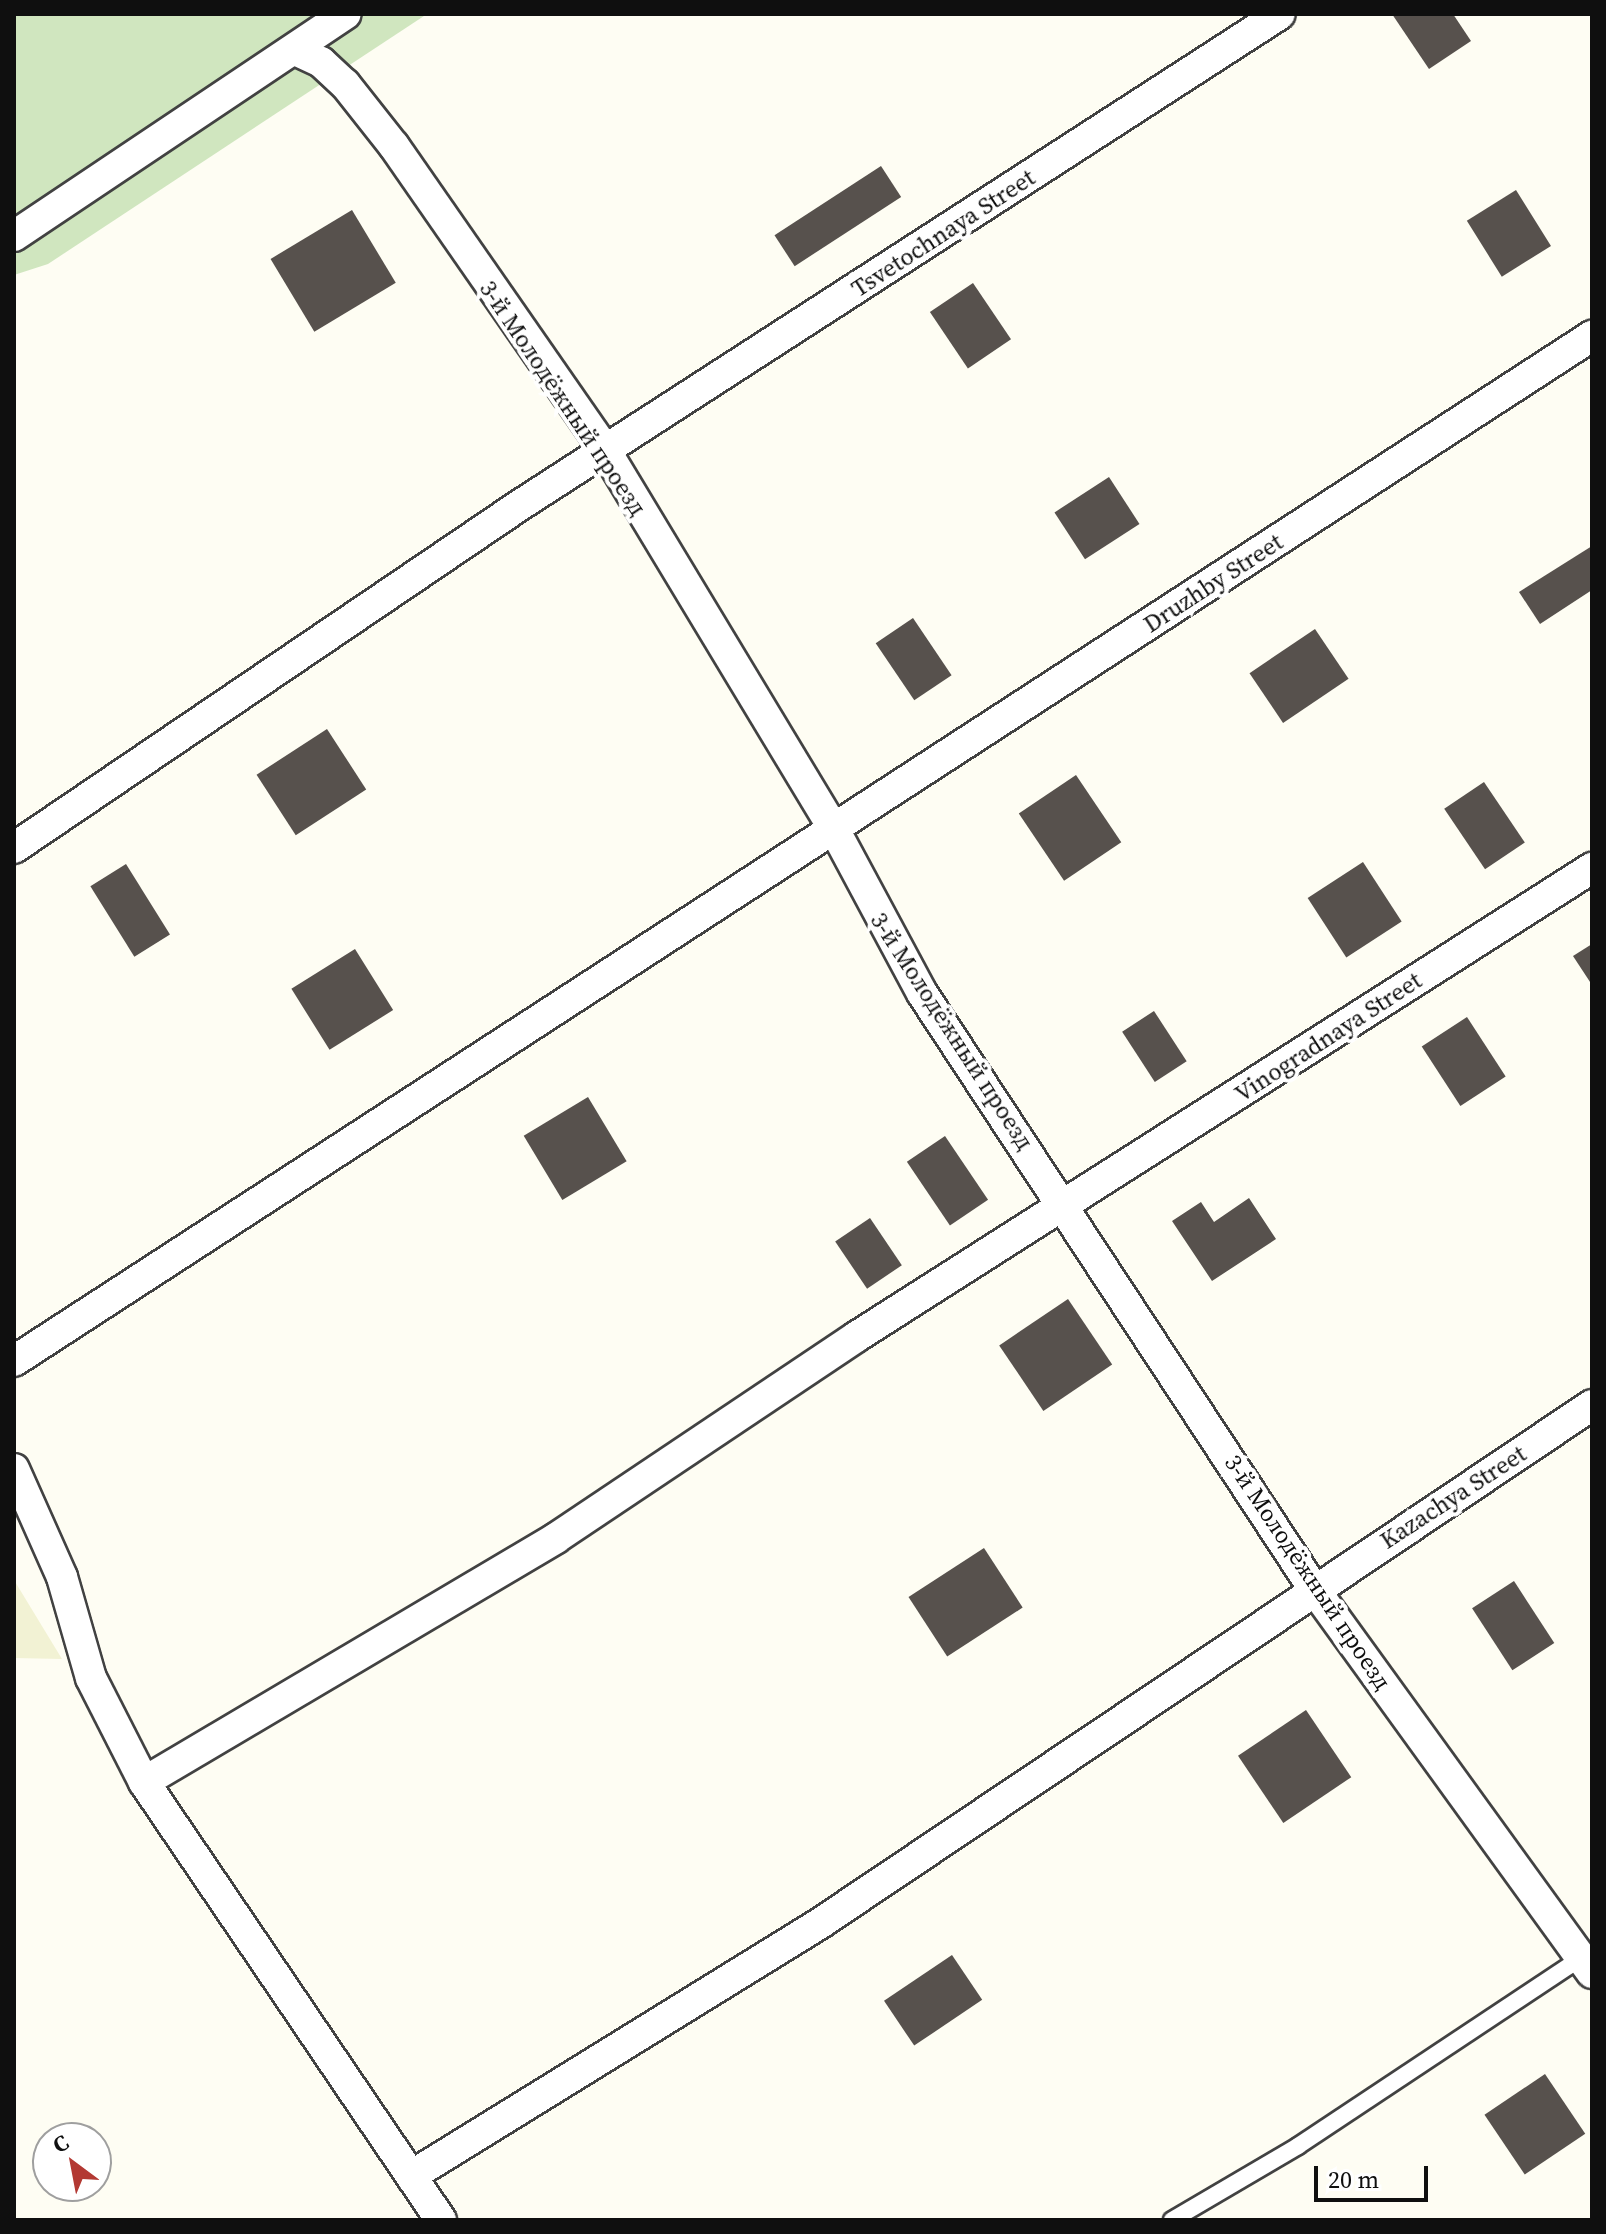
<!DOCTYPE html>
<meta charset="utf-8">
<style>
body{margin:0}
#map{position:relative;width:1606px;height:2234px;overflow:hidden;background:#fefdf3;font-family:"Source Serif 4",serif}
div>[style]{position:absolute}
.farmland>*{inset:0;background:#f2f2d4}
.green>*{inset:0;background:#d0e6bf}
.building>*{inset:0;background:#57514d;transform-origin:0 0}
.roads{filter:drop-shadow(2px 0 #424242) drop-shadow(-2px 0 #424242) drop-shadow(0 2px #424242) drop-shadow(0 -2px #424242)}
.lane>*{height:16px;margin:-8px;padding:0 8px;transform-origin:8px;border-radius:8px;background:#fff}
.street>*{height:30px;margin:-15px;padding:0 15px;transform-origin:15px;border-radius:15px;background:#fff}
span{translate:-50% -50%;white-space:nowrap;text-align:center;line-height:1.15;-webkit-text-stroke:8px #fff;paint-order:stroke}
.street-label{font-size:24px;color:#0f0f0f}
.frame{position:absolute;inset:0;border:16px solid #0f0f0f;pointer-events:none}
.north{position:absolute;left:32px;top:2122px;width:80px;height:80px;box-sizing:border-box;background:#fff;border:2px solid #9f9f9f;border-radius:50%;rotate:328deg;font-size:22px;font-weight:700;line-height:32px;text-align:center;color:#0f0f0f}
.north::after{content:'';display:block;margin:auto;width:28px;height:36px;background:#b33933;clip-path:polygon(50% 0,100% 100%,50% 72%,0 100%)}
.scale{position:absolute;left:1314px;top:2166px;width:114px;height:36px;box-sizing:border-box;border:4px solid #0f0f0f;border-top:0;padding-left:10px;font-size:24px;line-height:28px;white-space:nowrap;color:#0f0f0f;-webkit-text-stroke:6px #fff;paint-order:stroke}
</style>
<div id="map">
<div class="farmland">
<div style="clip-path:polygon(14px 1580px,62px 1659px,14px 1658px)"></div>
</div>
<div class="green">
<div style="clip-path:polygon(14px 14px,427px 14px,48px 264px,14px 275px)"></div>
</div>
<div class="building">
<div style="clip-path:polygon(1392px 14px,1453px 14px,1471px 41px,1429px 69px)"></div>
<div style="left:881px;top:166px;width:37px;height:127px;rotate:57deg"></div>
<div style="left:1516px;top:190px;width:66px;height:58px;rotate:58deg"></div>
<div style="left:352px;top:210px;width:85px;height:95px;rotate:59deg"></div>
<div style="left:973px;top:283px;width:68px;height:52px;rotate:56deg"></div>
<div style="left:1109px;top:477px;width:56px;height:65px;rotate:57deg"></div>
<div style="clip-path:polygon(1592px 546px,1592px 590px,1540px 624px,1519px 592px)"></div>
<div style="left:913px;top:618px;width:69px;height:45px;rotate:56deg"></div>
<div style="left:1315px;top:629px;width:60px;height:79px;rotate:56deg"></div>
<div style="left:327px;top:729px;width:72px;height:84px;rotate:57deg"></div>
<div style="left:1076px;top:775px;width:81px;height:69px;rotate:56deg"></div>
<div style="left:1484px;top:782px;width:73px;height:48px;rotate:56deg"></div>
<div style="left:1363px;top:862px;width:71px;height:66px;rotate:57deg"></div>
<div style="left:126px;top:864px;width:83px;height:42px;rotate:58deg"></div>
<div style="clip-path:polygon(1592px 944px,1592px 985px,1573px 956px)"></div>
<div style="left:355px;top:949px;width:72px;height:75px;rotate:58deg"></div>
<div style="left:1154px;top:1011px;width:60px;height:38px;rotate:57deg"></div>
<div style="left:1467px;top:1017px;width:71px;height:54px;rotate:57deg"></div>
<div style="left:588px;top:1097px;width:75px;height:75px;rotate:59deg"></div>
<div style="left:945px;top:1136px;width:77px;height:46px;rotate:56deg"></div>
<div style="clip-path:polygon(1249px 1198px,1276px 1239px,1212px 1281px,1172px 1221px,1201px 1202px,1214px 1222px)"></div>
<div style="left:870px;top:1218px;width:57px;height:42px;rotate:56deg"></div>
<div style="left:1068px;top:1299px;width:79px;height:83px;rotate:56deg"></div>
<div style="left:984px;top:1548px;width:71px;height:90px;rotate:57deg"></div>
<div style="left:1514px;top:1581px;width:74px;height:50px;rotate:57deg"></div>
<div style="left:1306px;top:1710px;width:81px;height:82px;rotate:56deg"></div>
<div style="left:952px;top:1955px;width:54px;height:82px;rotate:56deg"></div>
<div style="left:1545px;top:2074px;width:72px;height:73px;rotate:56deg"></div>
</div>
<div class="roads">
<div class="lane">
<div style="left:1172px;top:2220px;width:146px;rotate:-30.4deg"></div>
<div style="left:1298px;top:2146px;width:341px;rotate:-33.6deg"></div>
</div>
<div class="street">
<div style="left:295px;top:50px;width:29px;rotate:25deg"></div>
<div style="left:321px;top:62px;width:33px;rotate:43deg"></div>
<div style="left:345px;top:84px;width:79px;rotate:51.7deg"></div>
<div style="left:394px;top:146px;width:374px;rotate:55.2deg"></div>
<div style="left:607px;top:453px;width:439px;rotate:58.9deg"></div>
<div style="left:834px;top:829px;width:186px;rotate:61.8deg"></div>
<div style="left:922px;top:993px;width:713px;rotate:56.67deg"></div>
<div style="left:1314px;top:1589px;width:474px;rotate:54.1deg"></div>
<div style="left:14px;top:236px;width:399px;rotate:-33.8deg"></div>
<div style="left:14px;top:848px;width:608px;rotate:-34.13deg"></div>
<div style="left:517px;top:507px;width:908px;rotate:-32.87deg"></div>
<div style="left:14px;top:1361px;width:1882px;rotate:-33.01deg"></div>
<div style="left:14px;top:1469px;width:118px;rotate:66deg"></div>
<div style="left:62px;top:1577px;width:105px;rotate:74deg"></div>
<div style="left:91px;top:1678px;width:117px;rotate:63deg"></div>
<div style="left:144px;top:1782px;width:529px;rotate:55.86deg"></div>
<div style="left:144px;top:1782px;width:479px;rotate:-30.6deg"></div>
<div style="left:556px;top:1538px;width:361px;rotate:-33.8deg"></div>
<div style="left:856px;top:1337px;width:873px;rotate:-32.51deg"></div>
<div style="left:411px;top:2176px;width:483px;rotate:-31.7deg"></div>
<div style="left:822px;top:1922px;width:927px;rotate:-33.88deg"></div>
</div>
</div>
<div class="street-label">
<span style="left:943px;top:233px;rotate:-33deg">Tsvetochnaya Street</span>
<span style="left:563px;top:398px;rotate:56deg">3-й Молодёжный проезд</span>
<span style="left:1213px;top:583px;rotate:-33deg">Druzhby Street</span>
<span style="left:952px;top:1031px;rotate:57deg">3-й Молодёжный проезд</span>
<span style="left:1328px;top:1037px;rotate:-33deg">Vinogradnaya Street</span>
<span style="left:1453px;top:1497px;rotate:-33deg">Kazachya Street</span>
<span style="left:1308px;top:1572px;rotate:56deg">3-й Молодёжный проезд</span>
</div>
<div class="frame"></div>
<div class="north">С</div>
<div class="scale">20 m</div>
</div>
